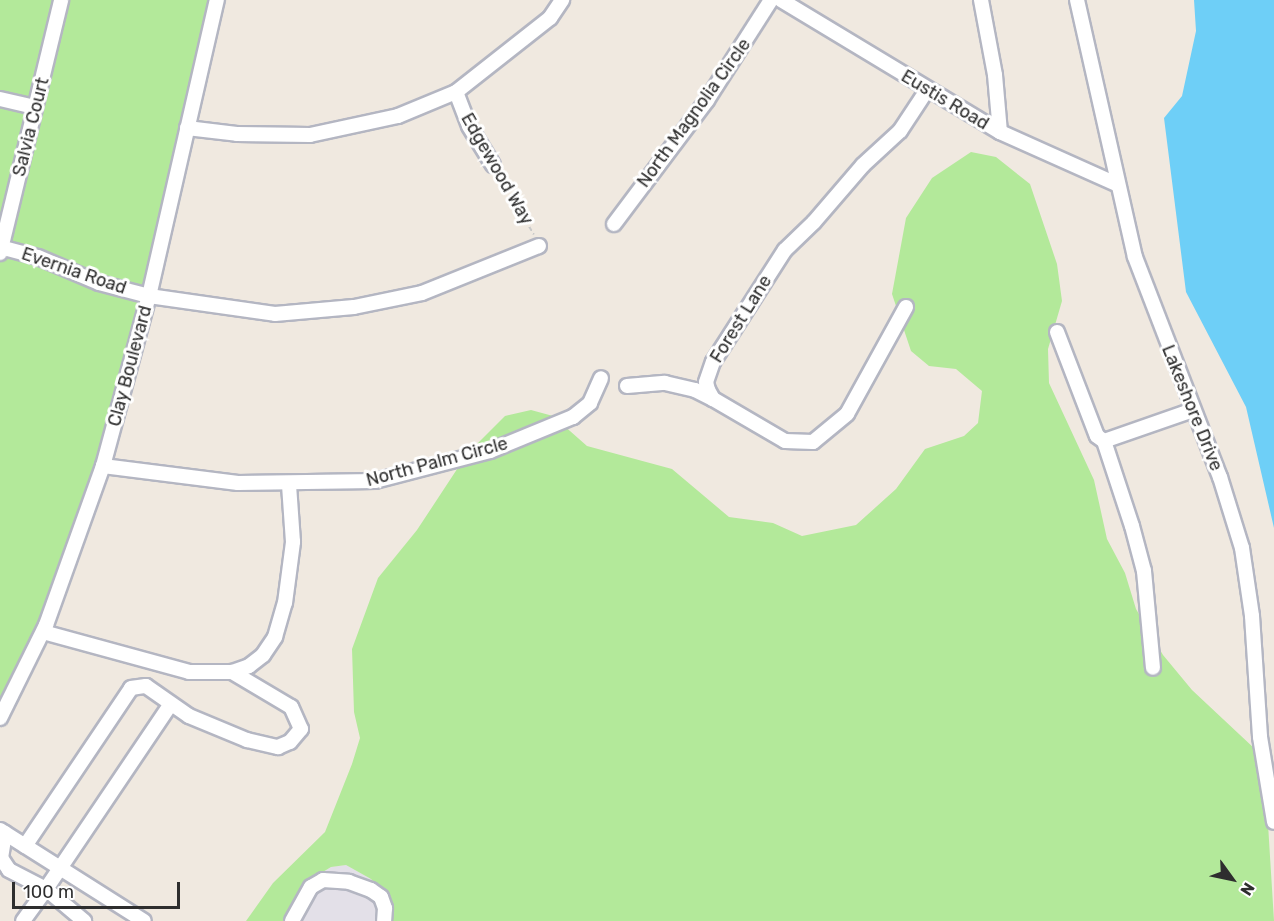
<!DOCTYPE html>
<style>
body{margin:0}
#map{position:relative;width:1274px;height:921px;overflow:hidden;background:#f0e9e0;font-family:Rubik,sans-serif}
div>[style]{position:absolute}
.industrial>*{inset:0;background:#e3e0e8}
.green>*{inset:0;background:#b3e99a}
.water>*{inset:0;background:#6ecff7}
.path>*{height:2px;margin-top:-1px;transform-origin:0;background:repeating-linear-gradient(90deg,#c9c9c9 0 4.5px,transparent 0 7.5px)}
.roads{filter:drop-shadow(2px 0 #b4b6c2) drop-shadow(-2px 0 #b4b6c2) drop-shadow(0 2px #b4b6c2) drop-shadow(0 -2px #b4b6c2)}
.minor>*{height:14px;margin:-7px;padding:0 7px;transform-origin:7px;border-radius:7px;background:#fff}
span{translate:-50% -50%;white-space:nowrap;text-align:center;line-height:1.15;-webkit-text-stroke:6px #fff;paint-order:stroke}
.street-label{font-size:18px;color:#2e2e2e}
.north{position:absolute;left:1202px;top:849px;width:60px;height:60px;-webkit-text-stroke:4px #fff;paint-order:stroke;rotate:123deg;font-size:16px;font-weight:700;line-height:24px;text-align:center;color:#2e2e2e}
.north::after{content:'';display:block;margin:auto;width:21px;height:27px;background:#2e2e2e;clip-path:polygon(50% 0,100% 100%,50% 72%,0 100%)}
.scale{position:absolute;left:12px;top:882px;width:168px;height:27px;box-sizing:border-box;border:3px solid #2e2e2e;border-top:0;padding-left:8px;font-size:18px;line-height:21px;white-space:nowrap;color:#2e2e2e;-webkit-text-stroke:4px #fff;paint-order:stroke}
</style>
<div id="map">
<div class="industrial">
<div style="clip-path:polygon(346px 865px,371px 879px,394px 905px,392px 921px,291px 921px,313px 878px,331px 867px)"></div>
</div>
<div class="green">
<div style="clip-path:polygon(0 0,217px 0,129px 365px,51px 595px,0 707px)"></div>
<div style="clip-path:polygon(971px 152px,996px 157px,1030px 184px,1057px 264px,1062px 301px,1048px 349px,1049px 383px,1094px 480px,1107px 539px,1125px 573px,1136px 609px,1163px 655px,1192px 690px,1255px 749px,1268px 824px,1274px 921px,392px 921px,394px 905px,371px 879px,346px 865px,331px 867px,313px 878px,291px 921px,246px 921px,273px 883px,325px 832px,352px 764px,360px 738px,354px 712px,352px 649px,378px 578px,417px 530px,467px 454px,505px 416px,531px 410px,553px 416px,587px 446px,672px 469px,729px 517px,773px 523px,802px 536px,856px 525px,896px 489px,925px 449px,964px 436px,978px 423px,982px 391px,956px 369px,929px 366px,911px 351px,892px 294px,906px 218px,932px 178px)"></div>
</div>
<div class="water">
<div style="clip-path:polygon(1194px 0,1274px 0,1274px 528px,1246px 407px,1186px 292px,1164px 118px,1182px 96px,1196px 31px)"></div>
</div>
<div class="path">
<div style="left:499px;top:175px;width:69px;rotate:59.7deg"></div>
</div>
<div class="roads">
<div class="minor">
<div style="left:781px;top:0;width:256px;rotate:31.1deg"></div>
<div style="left:1000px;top:132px;width:127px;rotate:24.1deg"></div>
<div style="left:981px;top:0;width:76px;rotate:79.4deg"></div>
<div style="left:995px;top:75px;width:57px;rotate:85deg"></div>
<div style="left:1077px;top:0;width:263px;rotate:77.3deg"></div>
<div style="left:1135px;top:257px;width:236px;rotate:68.9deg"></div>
<div style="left:1220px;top:477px;width:74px;rotate:72.8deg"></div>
<div style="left:1242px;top:548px;width:69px;rotate:81.6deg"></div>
<div style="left:1252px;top:616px;width:121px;rotate:86.2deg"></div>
<div style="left:1260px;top:737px;width:86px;rotate:80.6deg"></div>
<div style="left:456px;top:92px;width:36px;rotate:69deg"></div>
<div style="left:469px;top:126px;width:46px;rotate:58.4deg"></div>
<div style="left:0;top:99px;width:36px;rotate:13deg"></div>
<div style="left:187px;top:128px;width:50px;rotate:6.8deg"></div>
<div style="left:237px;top:134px;width:73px;rotate:0.8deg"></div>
<div style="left:310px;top:135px;width:90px;rotate:-12.2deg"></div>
<div style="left:398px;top:116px;width:63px;rotate:-22.5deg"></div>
<div style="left:456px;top:92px;width:120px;rotate:-38.2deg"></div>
<div style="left:550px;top:18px;width:22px;rotate:-56deg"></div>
<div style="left:614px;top:224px;width:155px;rotate:-53.1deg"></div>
<div style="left:707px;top:100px;width:119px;rotate:-57.4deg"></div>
<div style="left:0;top:247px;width:39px;rotate:15deg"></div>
<div style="left:38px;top:257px;width:66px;rotate:23.1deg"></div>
<div style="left:99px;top:283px;width:52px;rotate:14.6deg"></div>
<div style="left:149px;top:296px;width:127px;rotate:8.1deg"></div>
<div style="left:275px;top:314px;width:79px;rotate:-5.1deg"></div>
<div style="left:354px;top:307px;width:69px;rotate:-11.6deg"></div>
<div style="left:422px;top:293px;width:126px;rotate:-21.9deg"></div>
<div style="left:0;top:253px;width:260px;rotate:-76.4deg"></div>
<div style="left:906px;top:307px;width:122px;rotate:118.9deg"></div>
<div style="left:847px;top:414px;width:44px;rotate:140.5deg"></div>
<div style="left:813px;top:442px;width:28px;rotate:-178deg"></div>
<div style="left:785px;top:441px;width:83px;rotate:-149.7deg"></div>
<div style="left:713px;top:399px;width:10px;rotate:-119deg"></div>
<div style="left:708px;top:390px;width:8px;rotate:-104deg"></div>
<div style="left:706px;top:382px;width:21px;rotate:-71deg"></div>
<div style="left:713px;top:362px;width:133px;rotate:-57.3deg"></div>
<div style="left:785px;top:250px;width:40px;rotate:-44deg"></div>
<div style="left:814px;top:222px;width:75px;rotate:-49.3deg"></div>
<div style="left:863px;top:165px;width:50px;rotate:-42.6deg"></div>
<div style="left:900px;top:131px;width:49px;rotate:-56.6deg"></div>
<div style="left:1057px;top:332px;width:111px;rotate:69deg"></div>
<div style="left:1097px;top:436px;width:9px;rotate:36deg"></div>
<div style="left:1104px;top:441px;width:89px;rotate:71.8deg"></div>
<div style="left:1132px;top:526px;width:47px;rotate:75.1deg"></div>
<div style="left:1144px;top:571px;width:97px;rotate:84.7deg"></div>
<div style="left:627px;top:386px;width:38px;rotate:-5deg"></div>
<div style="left:665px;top:383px;width:31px;rotate:13deg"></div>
<div style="left:695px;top:390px;width:20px;rotate:27deg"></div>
<div style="left:1104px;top:441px;width:94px;rotate:-19.2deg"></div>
<div style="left:103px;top:466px;width:136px;rotate:7.2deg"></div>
<div style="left:238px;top:483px;width:137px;rotate:-0.8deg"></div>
<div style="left:375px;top:481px;width:119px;rotate:-14.6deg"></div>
<div style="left:490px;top:451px;width:90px;rotate:-22.3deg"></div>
<div style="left:573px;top:417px;width:22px;rotate:-39deg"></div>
<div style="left:590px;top:403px;width:27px;rotate:-66deg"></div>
<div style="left:43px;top:632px;width:151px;rotate:15.3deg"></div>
<div style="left:189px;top:672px;width:43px"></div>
<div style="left:232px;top:672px;width:18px;rotate:-19deg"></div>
<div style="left:249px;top:666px;width:18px;rotate:-38deg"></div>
<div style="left:263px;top:655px;width:22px;rotate:-56deg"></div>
<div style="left:275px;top:637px;width:35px;rotate:-74deg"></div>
<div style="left:285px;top:603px;width:62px;rotate:-82.5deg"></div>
<div style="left:293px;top:542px;width:57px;rotate:-94deg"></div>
<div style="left:0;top:718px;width:104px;rotate:-63.7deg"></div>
<div style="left:46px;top:625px;width:169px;rotate:-70.3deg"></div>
<div style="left:103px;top:466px;width:176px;rotate:-74.9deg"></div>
<div style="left:149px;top:296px;width:304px;rotate:-77.1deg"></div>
<div style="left:0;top:830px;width:170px;rotate:32.3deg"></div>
<div style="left:5px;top:833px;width:25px;rotate:99deg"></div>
<div style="left:1px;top:858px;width:14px;rotate:56deg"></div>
<div style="left:9px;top:870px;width:42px;rotate:27.2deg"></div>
<div style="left:46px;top:889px;width:223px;rotate:-56deg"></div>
<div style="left:25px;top:846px;width:190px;rotate:-56.1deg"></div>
<div style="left:131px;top:688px;width:15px;rotate:-8deg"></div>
<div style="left:146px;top:686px;width:52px;rotate:34.9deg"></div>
<div style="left:189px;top:716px;width:63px;rotate:22.5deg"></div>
<div style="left:247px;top:740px;width:32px;rotate:13deg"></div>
<div style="left:278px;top:747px;width:13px;rotate:-23deg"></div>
<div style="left:290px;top:742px;width:17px;rotate:-50deg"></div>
<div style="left:301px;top:729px;width:24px;rotate:-114deg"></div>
<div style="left:291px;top:707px;width:69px;rotate:-149.3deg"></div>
<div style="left:23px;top:921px;width:39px;rotate:-54deg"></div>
<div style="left:46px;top:889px;width:50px;rotate:40.1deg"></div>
<div style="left:292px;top:921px;width:39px;rotate:-61deg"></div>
<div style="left:311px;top:887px;width:14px;rotate:-30deg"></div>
<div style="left:323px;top:880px;width:26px;rotate:4deg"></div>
<div style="left:349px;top:882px;width:23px;rotate:20deg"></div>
<div style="left:371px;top:890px;width:12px;rotate:35deg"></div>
<div style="left:381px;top:897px;width:12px;rotate:70deg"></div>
<div style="left:385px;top:908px;width:13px;rotate:94deg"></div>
</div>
</div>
<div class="street-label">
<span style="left:945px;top:100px;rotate:31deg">Eustis Road</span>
<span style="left:694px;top:113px;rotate:-54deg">North Magnolia Circle</span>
<span style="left:31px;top:127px;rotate:-76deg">Salvia Court</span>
<span style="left:497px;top:169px;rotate:60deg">Edgewood Way</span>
<span style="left:74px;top:271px;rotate:19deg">Evernia Road</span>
<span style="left:741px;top:319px;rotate:-58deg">Forest Lane</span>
<span style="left:130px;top:366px;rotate:-75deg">Clay Boulevard</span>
<span style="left:1192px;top:408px;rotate:68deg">Lakeshore Drive</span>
<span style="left:437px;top:462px;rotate:-15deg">North Palm Circle</span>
</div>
<div class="north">N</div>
<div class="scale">100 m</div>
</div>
